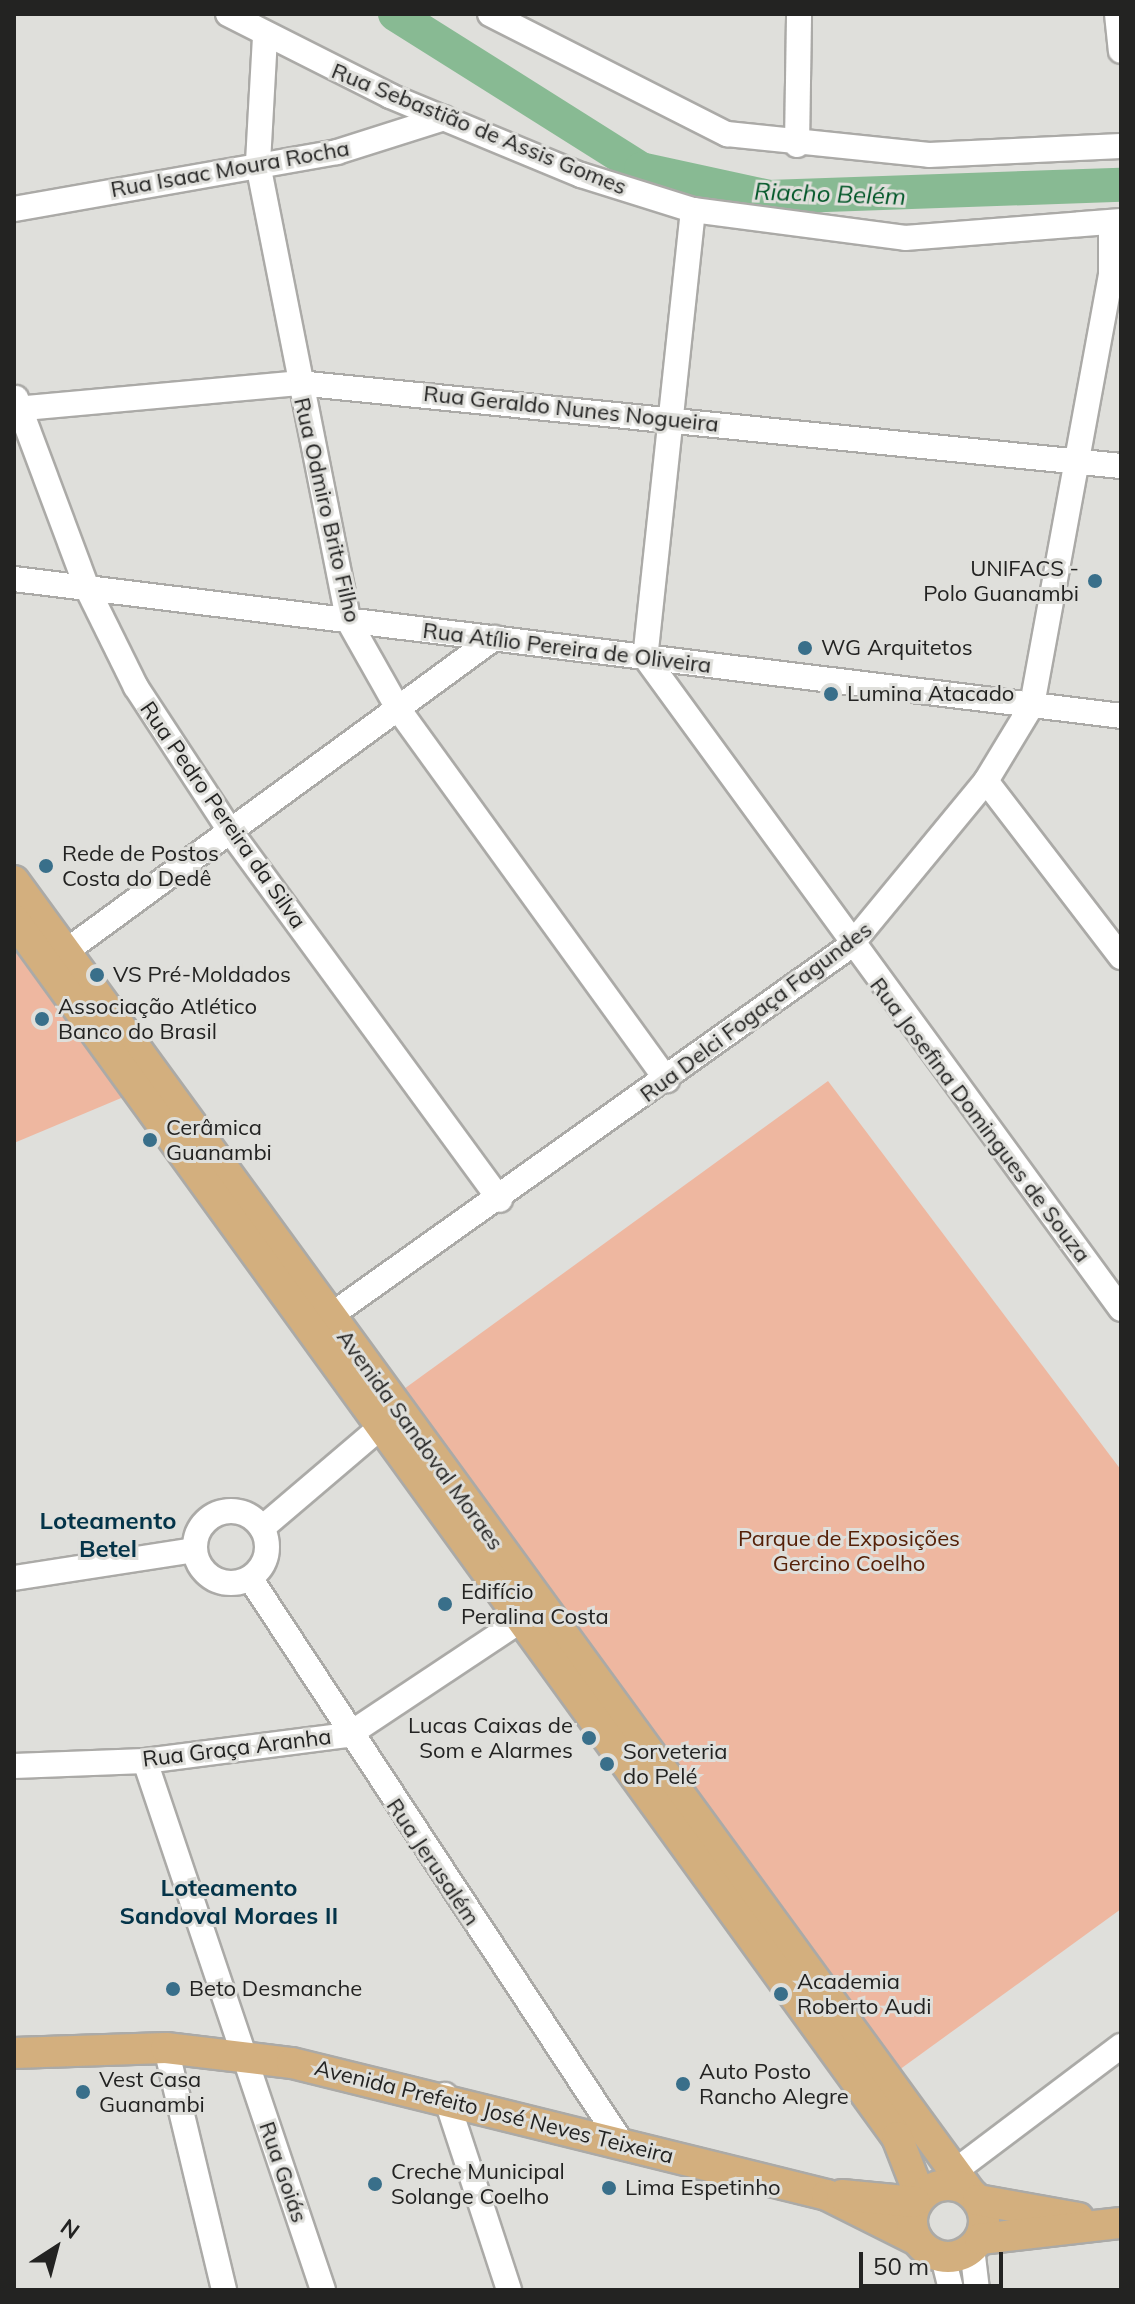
<!DOCTYPE html>
<meta charset="utf-8">
<style>
body{margin:0}
#map{position:relative;width:1135px;height:2304px;overflow:hidden;background:#dfdfdb;font-family:Mulish,sans-serif}
div>[style]{position:absolute}
.green>*{inset:0;background:#eeb7a0}
.river>*{height:34px;margin:-17px;padding:0 17px;transform-origin:17px;border-radius:17px;background:#88ba93}
.roads{filter:drop-shadow(2px 0 #abaaa7) drop-shadow(-2px 0 #abaaa7) drop-shadow(0 2px #abaaa7) drop-shadow(0 -2px #abaaa7)}
.minor>*{height:24px;margin:-12px;padding:0 12px;transform-origin:12px;border-radius:12px;background:#fff}
.minor>.ring{margin:-12px;padding:0;box-sizing:content-box;background:none;border:24px solid #fff;border-radius:50%}
.major>*{height:30px;margin:-15px;padding:0 15px;transform-origin:15px;border-radius:15px;background:#d3af7e}
.major>.ring{margin:-15px;padding:0;box-sizing:content-box;background:none;border:30px solid #d3af7e;border-radius:50%}
.dots>*{width:22px;height:22px;translate:-50% -50%;box-sizing:border-box;border:4px solid #dfdfdb;border-radius:50%}
span{translate:-50% -50%;white-space:nowrap;text-align:center;line-height:1.15;-webkit-text-stroke:6px #dfdfdb;paint-order:stroke}
.street-label{font-size:22px;color:#232322}
.poi-label{font-size:22px;color:#232322}
.right{translate:-100% -50%;text-align:right}
.left{translate:0 -50%;text-align:left}
.park-label{font-size:22px;color:#552007}
.water-label{font-size:24px;color:#005627;font-style:italic}
.neighbourhood-label{font-size:24px;color:#043449;font-weight:700}
.frame{position:absolute;inset:0;border:16px solid #232322;pointer-events:none}
.north{position:absolute;left:16px;top:2208px;width:80px;height:80px;-webkit-text-stroke:6px #dfdfdb;paint-order:stroke;rotate:36deg;font-size:22px;font-weight:700;line-height:32px;text-align:center;color:#232322}
.north::after{content:'';display:block;margin:auto;width:28px;height:36px;background:#232322;clip-path:polygon(50% 0,100% 100%,50% 72%,0 100%)}
.scale{position:absolute;left:859px;top:2252px;width:144px;height:36px;box-sizing:border-box;border:4px solid #232322;border-top:0;padding-left:10px;font-size:24px;line-height:28px;white-space:nowrap;color:#232322;-webkit-text-stroke:6px #dfdfdb;paint-order:stroke}
</style>
<div id="map">
<div class="green">
<div style="clip-path:polygon(14px 942px,126px 1096px,14px 1143px)"></div>
<div style="clip-path:polygon(828px 1081px,1121px 1470px,1121px 1909px,899px 2070px,404px 1389px)"></div>
</div>
<div class="river">
<div style="left:395px;top:14px;width:291px;rotate:32.2deg"></div>
<div style="left:641px;top:169px;width:131px;rotate:12.3deg"></div>
<div style="left:769px;top:197px;width:352px;rotate:-2deg"></div>
</div>
<div class="roads">
<div class="minor">
<div style="left:228px;top:14px;width:182px;rotate:26.8deg"></div>
<div style="left:390px;top:96px;width:207px;rotate:22.5deg"></div>
<div style="left:581px;top:175px;width:117px;rotate:17.4deg"></div>
<div style="left:693px;top:210px;width:214px;rotate:7.5deg"></div>
<div style="left:905px;top:238px;width:217px;rotate:-4.5deg"></div>
<div style="left:490px;top:14px;width:266px;rotate:26.9deg"></div>
<div style="left:727px;top:134px;width:203px;rotate:5.9deg"></div>
<div style="left:929px;top:155px;width:192px;rotate:-2.7deg"></div>
<div style="left:1117px;top:14px;width:37px;rotate:84deg"></div>
<div style="left:265px;top:37px;width:127px;rotate:93.2deg"></div>
<div style="left:258px;top:164px;width:465px;rotate:78.8deg"></div>
<div style="left:348px;top:620px;width:103px;rotate:60.5deg"></div>
<div style="left:399px;top:710px;width:457px;rotate:54.1deg"></div>
<div style="left:797px;top:145px;width:131px;rotate:-89.1deg"></div>
<div style="left:14px;top:209px;width:328px;rotate:-10deg"></div>
<div style="left:337px;top:152px;width:112px;rotate:-17.6deg"></div>
<div style="left:693px;top:210px;width:450px;rotate:96.1deg"></div>
<div style="left:645px;top:657px;width:807px;rotate:53.87deg"></div>
<div style="left:16px;top:398px;width:203px;rotate:69.5deg"></div>
<div style="left:87px;top:588px;width:110px;rotate:63.7deg"></div>
<div style="left:136px;top:687px;width:177px;rotate:56.8deg"></div>
<div style="left:233px;top:835px;width:452px;rotate:53.8deg"></div>
<div style="left:14px;top:409px;width:285px;rotate:-5.2deg"></div>
<div style="left:298px;top:383px;width:827px;rotate:5.76deg"></div>
<div style="left:14px;top:579px;width:1115px;rotate:7.05deg"></div>
<div style="left:986px;top:781px;width:222px;rotate:52.5deg"></div>
<div style="left:65px;top:952px;width:532px;rotate:-36.2deg"></div>
<div style="left:330px;top:1316px;width:638px;rotate:-35.43deg"></div>
<div style="left:850px;top:946px;width:214px;rotate:-50.5deg"></div>
<div style="left:986px;top:781px;width:89px;rotate:-58.8deg"></div>
<div style="left:1032px;top:705px;width:437px;rotate:-79.6deg"></div>
<div style="left:1111px;top:275px;width:52px;rotate:-90deg"></div>
<div class="ring" style="left:195px;top:1511px;width:48px;height:48px"></div>
<div style="left:262px;top:1528px;width:175px;rotate:-40.4deg"></div>
<div style="left:14px;top:1578px;width:182px;rotate:-8.8deg"></div>
<div style="left:250px;top:1578px;width:675px;rotate:56.66deg"></div>
<div style="left:145px;top:1761px;width:558px;rotate:71.4deg"></div>
<div style="left:14px;top:1766px;width:131px;rotate:-2.2deg"></div>
<div style="left:145px;top:1761px;width:205px;rotate:-7.3deg"></div>
<div style="left:348px;top:1735px;width:208px;rotate:-33.6deg"></div>
<div style="left:166px;top:2048px;width:249px;rotate:76.5deg"></div>
<div style="left:445px;top:2095px;width:205px;rotate:71.8deg"></div>
<div style="left:955px;top:2171px;width:208px;rotate:-37deg"></div>
<div style="left:972px;top:2248px;width:42px;rotate:83.2deg"></div>
<div style="left:943px;top:2257px;width:34px;rotate:76deg"></div>
</div>
<div class="major">
<div style="left:14px;top:881px;width:1621px;rotate:53.91deg"></div>
<div style="left:14px;top:920px;width:1504px;rotate:54.04deg"></div>
<div style="left:897px;top:2137px;width:63px;rotate:68.7deg"></div>
<div style="left:14px;top:2053px;width:152px;rotate:-1.9deg"></div>
<div style="left:166px;top:2048px;width:127px;rotate:6.8deg"></div>
<div style="left:292px;top:2063px;width:551px;rotate:13.86deg"></div>
<div style="left:827px;top:2195px;width:101px;rotate:26.6deg"></div>
<div class="ring" style="left:912px;top:2185px;width:42px;height:42px"></div>
<div style="left:842px;top:2195px;width:73px;rotate:5.5deg"></div>
<div style="left:978px;top:2200px;width:102px;rotate:10.2deg"></div>
<div style="left:980px;top:2239px;width:142px;rotate:-6.5deg"></div>
</div>
</div>
<div class="dots">
<div style="left:1095px;top:581px;background:#396f8a"></div>
<div style="left:805px;top:648px;background:#396f8a"></div>
<div style="left:831px;top:694px;background:#396f8a"></div>
<div style="left:46px;top:866px;background:#396f8a"></div>
<div style="left:97px;top:975px;background:#396f8a"></div>
<div style="left:42px;top:1019px;background:#396f8a"></div>
<div style="left:150px;top:1140px;background:#396f8a"></div>
<div style="left:445px;top:1604px;background:#396f8a"></div>
<div style="left:589px;top:1738px;background:#396f8a"></div>
<div style="left:607px;top:1764px;background:#396f8a"></div>
<div style="left:173px;top:1989px;background:#396f8a"></div>
<div style="left:781px;top:1994px;background:#396f8a"></div>
<div style="left:683px;top:2084px;background:#396f8a"></div>
<div style="left:83px;top:2092px;background:#396f8a"></div>
<div style="left:375px;top:2184px;background:#396f8a"></div>
<div style="left:609px;top:2188px;background:#396f8a"></div>
</div>
<div class="street-label">
<span style="left:479px;top:129px;rotate:22deg">Rua Sebastião de Assis Gomes</span>
<span style="left:230px;top:169px;rotate:-10deg">Rua Isaac Moura Rocha</span>
<span style="left:571px;top:409px;rotate:6deg">Rua Geraldo Nunes Nogueira</span>
<span style="left:327px;top:510px;rotate:77deg">Rua Odmiro Brito Filho</span>
<span style="left:567px;top:648px;rotate:7deg">Rua Atílio Pereira de Oliveira</span>
<span style="left:223px;top:815px;rotate:55deg">Rua Pedro Pereira da Silva</span>
<span style="left:756px;top:1012px;rotate:-37deg">Rua Delci Fogaça Fagundes</span>
<span style="left:980px;top:1120px;rotate:53deg">Rua Josefina Domingues de Souza</span>
<span style="left:420px;top:1440px;rotate:54deg">Avenida Sandoval Moraes</span>
<span style="left:237px;top:1748px;rotate:-7deg">Rua Graça Aranha</span>
<span style="left:433px;top:1862px;rotate:56deg">Rua Jerusalém</span>
<span style="left:494px;top:2112px;rotate:14deg">Avenida Prefeito José Neves Teixeira</span>
<span style="left:283px;top:2172px;rotate:71deg">Rua Goiás</span>
</div>
<div class="poi-label">
<span class="right" style="left:1079px;top:581px">UNIFACS -<br>Polo Guanambi</span>
<span class="left" style="left:821px;top:648px">WG Arquitetos</span>
<span class="left" style="left:847px;top:694px">Lumina Atacado</span>
<span class="left" style="left:62px;top:866px">Rede de Postos<br>Costa do Dedê</span>
<span class="left" style="left:113px;top:975px">VS Pré-Moldados</span>
<span class="left" style="left:58px;top:1019px">Associação Atlético<br>Banco do Brasil</span>
<span class="left" style="left:166px;top:1140px">Cerâmica<br>Guanambi</span>
<span class="left" style="left:461px;top:1604px">Edifício<br>Peralina Costa</span>
<span class="right" style="left:573px;top:1738px">Lucas Caixas de<br>Som e Alarmes</span>
<span class="left" style="left:623px;top:1764px">Sorveteria<br>do Pelé</span>
<span class="left" style="left:797px;top:1994px">Academia<br>Roberto Audi</span>
<span class="left" style="left:189px;top:1989px">Beto Desmanche</span>
<span class="left" style="left:699px;top:2084px">Auto Posto<br>Rancho Alegre</span>
<span class="left" style="left:99px;top:2092px">Vest Casa<br>Guanambi</span>
<span class="left" style="left:391px;top:2184px">Creche Municipal<br>Solange Coelho</span>
<span class="left" style="left:625px;top:2188px">Lima Espetinho</span>
</div>
<div class="park-label">
<span style="left:849px;top:1551px">Parque de Exposições<br>Gercino Coelho</span>
</div>
<div class="water-label">
<span style="left:830px;top:194px;rotate:2deg">Riacho Belém</span>
</div>
<div class="neighbourhood-label">
<span style="left:108px;top:1535px">Loteamento<br>Betel</span>
<span style="left:229px;top:1902px">Loteamento<br>Sandoval Moraes II</span>
</div>
<div class="frame"></div>
<div class="north">N</div>
<div class="scale">50 m</div>
</div>
